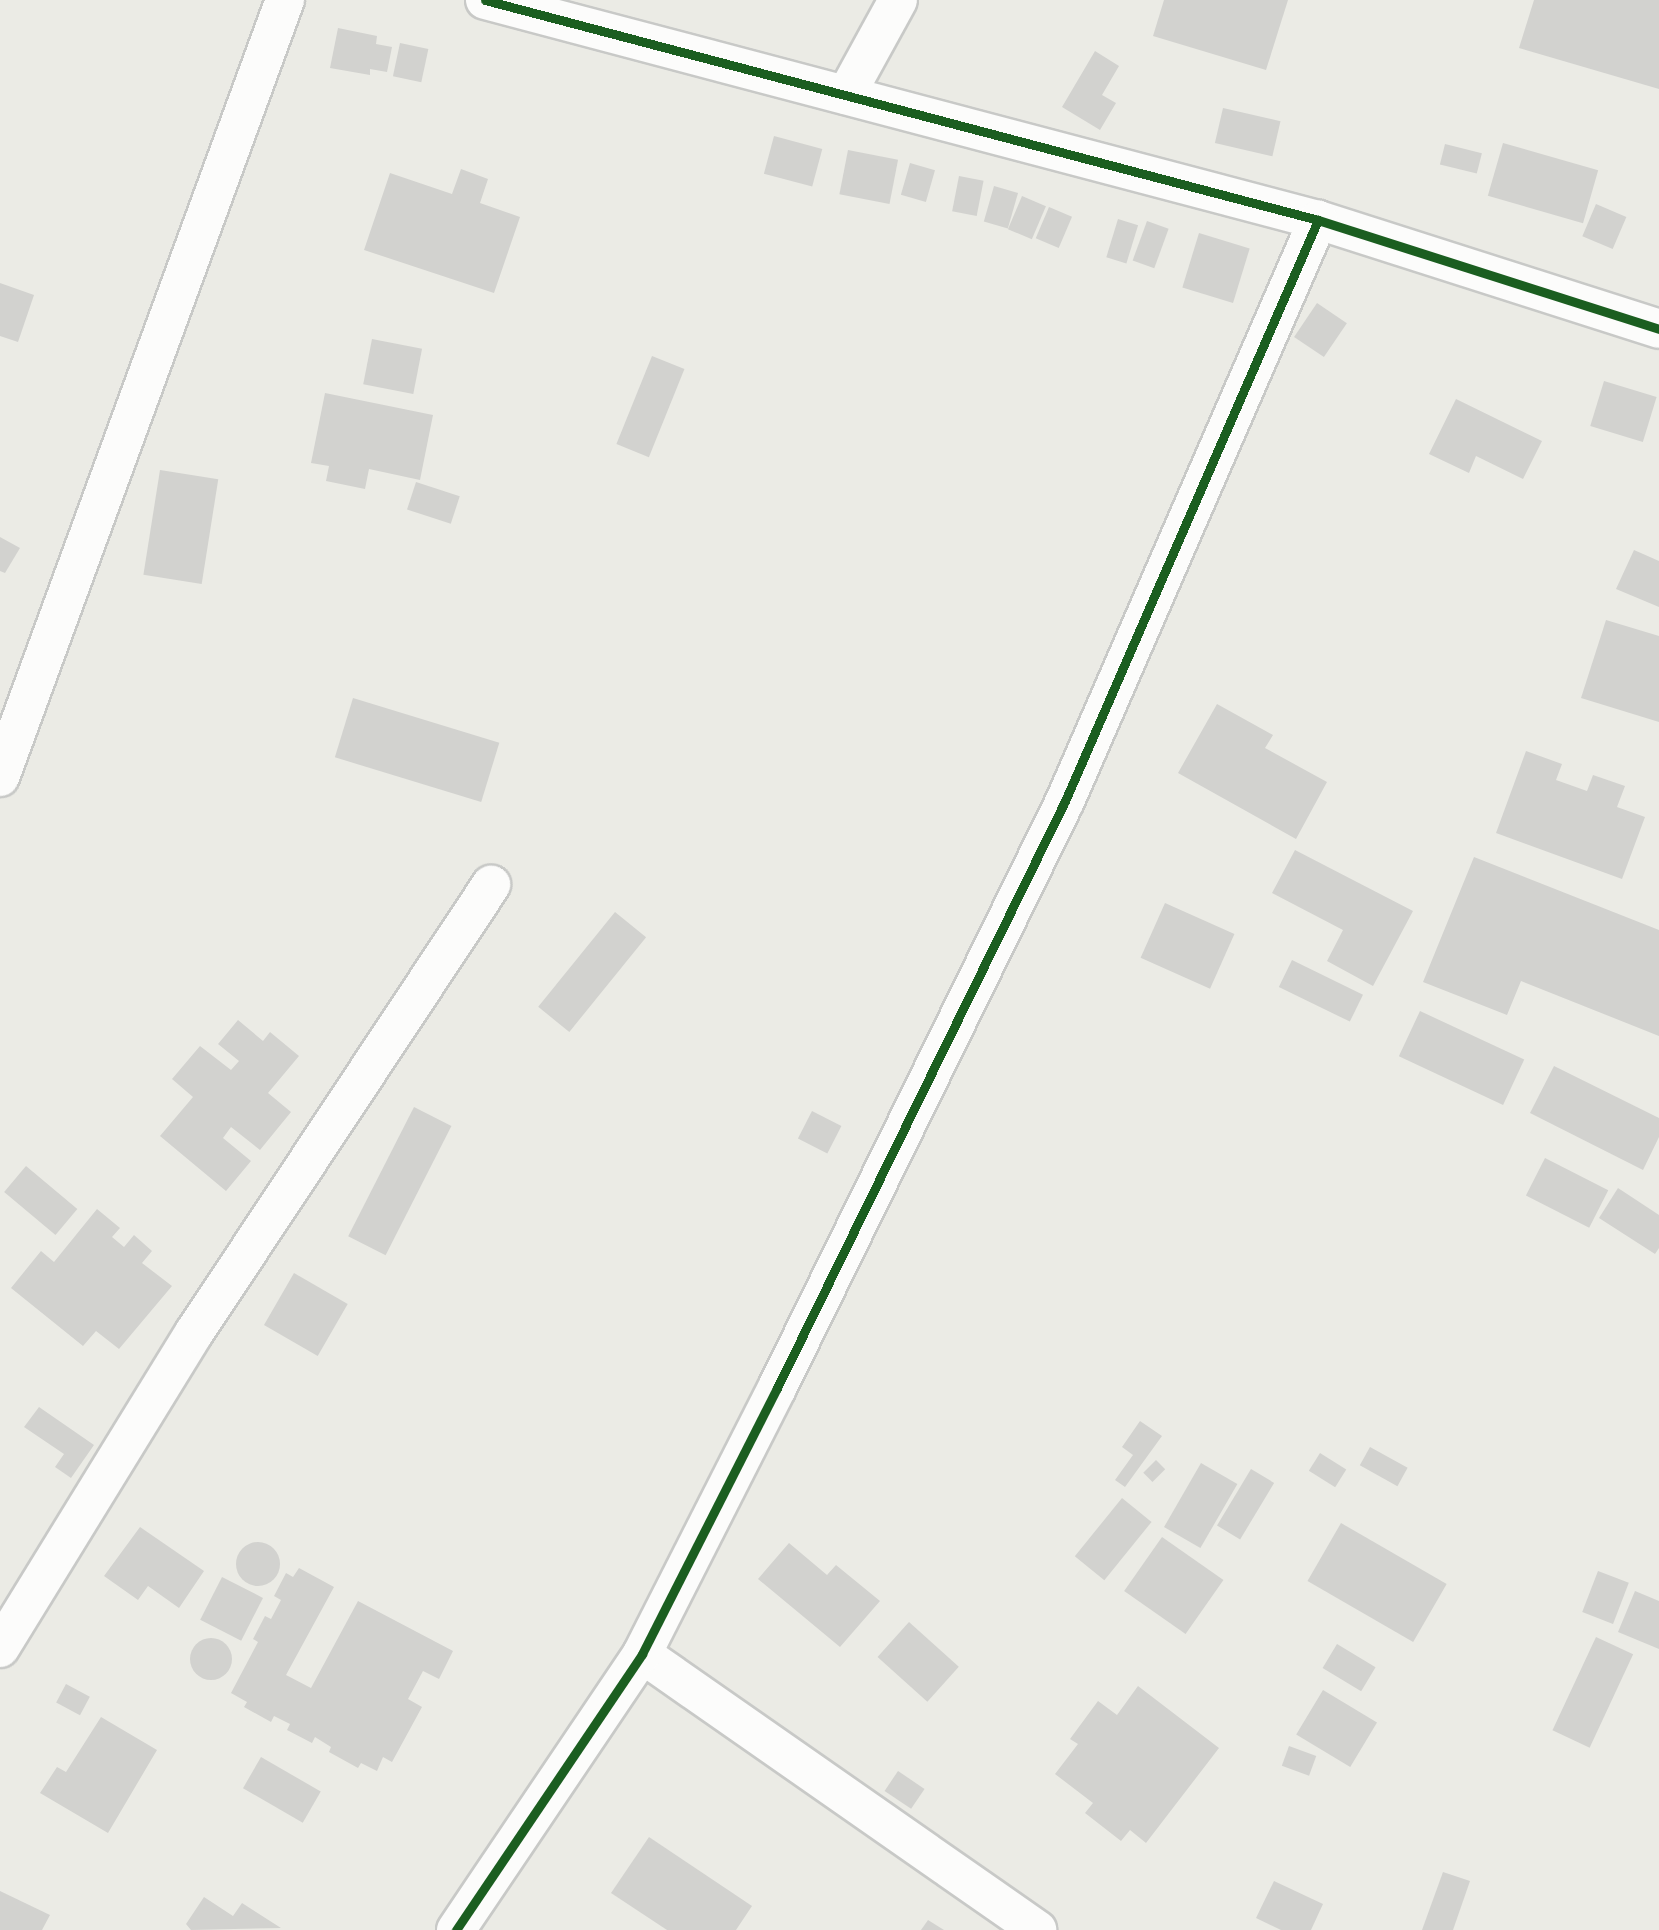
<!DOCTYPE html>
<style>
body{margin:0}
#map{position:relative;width:1659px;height:1930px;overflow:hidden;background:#ebebe5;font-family:Signika,sans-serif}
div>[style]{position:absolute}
.building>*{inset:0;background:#d2d2cf;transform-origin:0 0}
.round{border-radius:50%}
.roads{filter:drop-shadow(2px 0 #c8c9c7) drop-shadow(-2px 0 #c8c9c7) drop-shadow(0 2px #c8c9c7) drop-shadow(0 -2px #c8c9c7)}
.street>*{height:38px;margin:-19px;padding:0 19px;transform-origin:19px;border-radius:19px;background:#fcfcfb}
.cycleway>*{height:9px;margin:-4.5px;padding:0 4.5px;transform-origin:4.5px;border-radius:4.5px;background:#1b5e20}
span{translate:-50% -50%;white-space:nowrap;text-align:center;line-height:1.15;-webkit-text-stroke:6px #fff;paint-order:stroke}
</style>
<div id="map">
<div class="building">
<div style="clip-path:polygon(1164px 0,1288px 0,1266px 70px,1153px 36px)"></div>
<div style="clip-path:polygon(1534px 0,1659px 0,1659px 89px,1519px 48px)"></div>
<div style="clip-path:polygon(338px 28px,377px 36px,376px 44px,392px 47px,387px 72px,370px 69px,370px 75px,330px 68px)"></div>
<div style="left:400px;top:43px;width:29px;height:34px;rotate:12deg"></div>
<div style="clip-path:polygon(1095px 51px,1119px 66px,1102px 95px,1116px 103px,1100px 130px,1062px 107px)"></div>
<div style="left:1223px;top:108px;width:59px;height:36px;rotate:13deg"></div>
<div style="left:774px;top:136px;width:50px;height:39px;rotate:15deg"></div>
<div style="left:1503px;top:143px;width:99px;height:55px;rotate:16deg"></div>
<div style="left:1445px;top:144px;width:38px;height:21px;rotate:14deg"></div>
<div style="left:848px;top:150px;width:51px;height:45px;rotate:11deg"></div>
<div style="left:910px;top:163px;width:26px;height:33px;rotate:16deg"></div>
<div style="clip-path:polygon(461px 169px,488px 179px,480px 203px,520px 217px,494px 293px,364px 250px,390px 173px,452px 194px)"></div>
<div style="left:959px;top:176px;width:25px;height:36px;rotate:11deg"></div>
<div style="left:994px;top:186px;width:25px;height:37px;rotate:16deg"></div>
<div style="left:1022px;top:196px;width:26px;height:36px;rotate:23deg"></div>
<div style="left:1596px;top:204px;width:33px;height:35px;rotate:23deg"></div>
<div style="left:1049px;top:207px;width:25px;height:34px;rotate:23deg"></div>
<div style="left:1118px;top:219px;width:21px;height:40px;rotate:17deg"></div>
<div style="left:1147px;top:221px;width:23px;height:42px;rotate:20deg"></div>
<div style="left:1199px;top:233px;width:53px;height:57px;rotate:17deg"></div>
<div style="clip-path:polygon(0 283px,34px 295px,18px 342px,0 336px)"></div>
<div style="left:1317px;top:303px;width:36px;height:41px;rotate:34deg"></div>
<div style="left:372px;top:339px;width:51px;height:46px;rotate:11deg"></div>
<div style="left:652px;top:356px;width:35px;height:95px;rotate:22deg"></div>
<div style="left:1604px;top:381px;width:55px;height:47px;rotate:17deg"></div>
<div style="clip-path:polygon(325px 393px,433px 415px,420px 480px,369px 469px,365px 489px,326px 481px,329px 466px,311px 463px)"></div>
<div style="clip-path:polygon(1456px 399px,1542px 441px,1523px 479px,1476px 456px,1469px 473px,1429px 454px)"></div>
<div style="left:160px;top:470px;width:59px;height:106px;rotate:9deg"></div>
<div style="left:416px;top:482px;width:46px;height:29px;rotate:18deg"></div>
<div style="clip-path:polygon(0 537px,20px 548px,5px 573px,0 571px)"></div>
<div style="clip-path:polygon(1634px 550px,1659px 561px,1659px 607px,1616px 589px)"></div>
<div style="clip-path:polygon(1606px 620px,1659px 636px,1659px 722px,1581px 698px)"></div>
<div style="left:353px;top:698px;width:153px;height:62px;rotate:17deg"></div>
<div style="clip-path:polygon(1217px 704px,1273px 735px,1265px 748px,1327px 782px,1296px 839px,1178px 773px)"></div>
<div style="clip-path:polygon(1526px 751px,1562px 764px,1556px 780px,1587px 791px,1593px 775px,1625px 786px,1617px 807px,1645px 817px,1622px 879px,1496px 833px)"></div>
<div style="clip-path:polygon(1295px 850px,1413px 911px,1373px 986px,1327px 961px,1343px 930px,1272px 893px)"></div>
<div style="clip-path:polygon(1474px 857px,1659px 930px,1659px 1036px,1521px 981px,1507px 1015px,1423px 982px)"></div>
<div style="left:1165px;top:903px;width:76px;height:60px;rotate:24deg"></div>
<div style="left:615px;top:912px;width:40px;height:122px;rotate:39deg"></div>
<div style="left:1292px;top:960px;width:79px;height:30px;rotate:26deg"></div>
<div style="left:1420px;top:1011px;width:115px;height:50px;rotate:25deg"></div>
<div style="clip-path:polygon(238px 1020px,263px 1041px,270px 1032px,299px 1056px,268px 1093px,291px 1112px,260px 1150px,231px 1127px,223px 1138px,251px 1161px,226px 1191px,160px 1136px,193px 1097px,172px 1079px,200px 1046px,231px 1070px,239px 1061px,218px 1044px)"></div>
<div style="clip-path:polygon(1554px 1066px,1659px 1118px,1659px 1137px,1643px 1170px,1530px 1113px)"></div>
<div style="left:414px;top:1107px;width:42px;height:145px;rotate:27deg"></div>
<div style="left:812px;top:1111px;width:33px;height:31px;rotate:27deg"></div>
<div style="left:1545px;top:1158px;width:71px;height:42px;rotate:27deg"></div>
<div style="left:26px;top:1166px;width:67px;height:34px;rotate:40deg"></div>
<div style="clip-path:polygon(1618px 1188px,1659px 1215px,1659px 1248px,1655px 1254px,1599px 1218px)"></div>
<div style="clip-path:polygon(97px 1209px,120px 1228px,112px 1237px,124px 1247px,134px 1235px,152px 1251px,142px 1263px,172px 1286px,119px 1349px,96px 1331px,83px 1346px,11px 1288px,41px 1251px,54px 1262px)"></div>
<div style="left:294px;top:1273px;width:62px;height:60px;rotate:30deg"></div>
<div style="clip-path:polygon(39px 1407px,94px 1445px,71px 1478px,55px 1467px,64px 1454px,24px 1427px)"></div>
<div style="clip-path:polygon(1140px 1421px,1162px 1436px,1125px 1487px,1115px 1480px,1133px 1455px,1122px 1447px)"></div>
<div style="left:1370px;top:1447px;width:43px;height:21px;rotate:29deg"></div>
<div style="left:1320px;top:1453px;width:31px;height:21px;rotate:32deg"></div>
<div style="left:1156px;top:1460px;width:13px;height:18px;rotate:45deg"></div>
<div style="left:1201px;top:1463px;width:42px;height:74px;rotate:30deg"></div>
<div style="left:1251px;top:1469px;width:27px;height:66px;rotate:31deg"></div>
<div style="left:1122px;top:1498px;width:38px;height:75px;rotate:39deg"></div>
<div style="left:1341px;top:1523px;width:122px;height:67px;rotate:30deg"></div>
<div style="clip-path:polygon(140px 1527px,204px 1571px,179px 1608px,148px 1586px,138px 1600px,104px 1576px)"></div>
<div style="left:1162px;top:1537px;width:75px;height:66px;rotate:35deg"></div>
<div class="round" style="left:236px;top:1542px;width:44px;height:44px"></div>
<div style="clip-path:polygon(789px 1543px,827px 1575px,836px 1565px,880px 1601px,840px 1647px,758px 1579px)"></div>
<div style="clip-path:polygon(299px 1568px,334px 1587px,286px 1675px,311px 1688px,358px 1601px,453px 1651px,439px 1679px,423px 1671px,408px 1699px,422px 1707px,392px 1762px,383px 1757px,377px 1771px,361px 1763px,358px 1768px,329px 1752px,331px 1747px,315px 1737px,312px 1743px,287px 1730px,290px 1724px,274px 1716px,271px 1722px,244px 1707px,247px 1702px,231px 1693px,258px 1642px,253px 1639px,265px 1616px,271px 1619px,281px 1600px,274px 1596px,286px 1573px,293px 1577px)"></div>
<div style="left:1598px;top:1571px;width:33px;height:44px;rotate:21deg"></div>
<div style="left:222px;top:1577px;width:46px;height:48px;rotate:27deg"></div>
<div style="clip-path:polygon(1635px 1591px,1659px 1601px,1659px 1649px,1618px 1632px)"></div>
<div style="left:909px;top:1622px;width:67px;height:47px;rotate:42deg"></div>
<div style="left:1596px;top:1637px;width:41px;height:103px;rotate:25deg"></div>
<div class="round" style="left:190px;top:1638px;width:42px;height:42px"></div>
<div style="left:1337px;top:1644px;width:45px;height:28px;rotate:31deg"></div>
<div style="left:66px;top:1684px;width:27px;height:21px;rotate:28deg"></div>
<div style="clip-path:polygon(1138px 1686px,1219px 1748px,1146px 1843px,1130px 1830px,1121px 1841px,1085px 1813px,1093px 1803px,1055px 1774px,1078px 1744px,1070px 1739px,1098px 1701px,1117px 1715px)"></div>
<div style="left:1323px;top:1690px;width:63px;height:52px;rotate:31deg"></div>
<div style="clip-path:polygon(101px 1717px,157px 1750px,108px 1833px,40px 1793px,57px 1767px,66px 1772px)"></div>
<div style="left:1289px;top:1746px;width:29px;height:21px;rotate:20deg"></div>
<div style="left:261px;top:1757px;width:69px;height:36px;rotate:30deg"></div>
<div style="left:898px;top:1771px;width:32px;height:24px;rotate:34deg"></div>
<div style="clip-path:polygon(649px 1837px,752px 1906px,736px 1930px,667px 1930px,611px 1893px)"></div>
<div style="clip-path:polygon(1443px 1872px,1470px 1881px,1453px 1930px,1422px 1930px)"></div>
<div style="clip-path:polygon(1274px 1881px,1323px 1904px,1311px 1930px,1281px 1930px,1256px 1918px)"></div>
<div style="clip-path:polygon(0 1891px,50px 1915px,42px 1930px,0 1930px)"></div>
<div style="clip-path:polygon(204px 1897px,233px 1916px,242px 1903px,281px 1928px,191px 1930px,186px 1924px)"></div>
<div style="clip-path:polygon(928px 1920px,944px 1930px,921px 1930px)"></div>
</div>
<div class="roads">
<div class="street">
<div style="left:485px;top:0;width:862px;rotate:14.79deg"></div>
<div style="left:1318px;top:220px;width:358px;rotate:17.7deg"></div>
<div style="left:846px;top:95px;width:108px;rotate:-61.3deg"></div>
<div style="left:0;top:777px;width:828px;rotate:-69.86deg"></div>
<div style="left:0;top:1648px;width:370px;rotate:-58.4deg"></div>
<div style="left:194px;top:1333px;width:538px;rotate:-56.46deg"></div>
<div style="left:642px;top:1654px;width:482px;rotate:34.9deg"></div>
<div style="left:456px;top:1930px;width:333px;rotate:-56deg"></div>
<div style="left:642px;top:1654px;width:298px;rotate:-63.1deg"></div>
<div style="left:777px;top:1388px;width:654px;rotate:-63.87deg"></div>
<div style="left:1065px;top:801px;width:634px;rotate:-66.47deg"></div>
</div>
</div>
<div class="cycleway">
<div style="left:485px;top:0;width:862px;rotate:14.79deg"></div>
<div style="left:1318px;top:220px;width:358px;rotate:17.7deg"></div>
<div style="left:456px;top:1930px;width:333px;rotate:-56deg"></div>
<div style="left:642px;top:1654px;width:298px;rotate:-63.1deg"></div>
<div style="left:777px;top:1388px;width:654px;rotate:-63.87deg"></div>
<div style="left:1065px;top:801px;width:634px;rotate:-66.47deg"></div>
</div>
</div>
